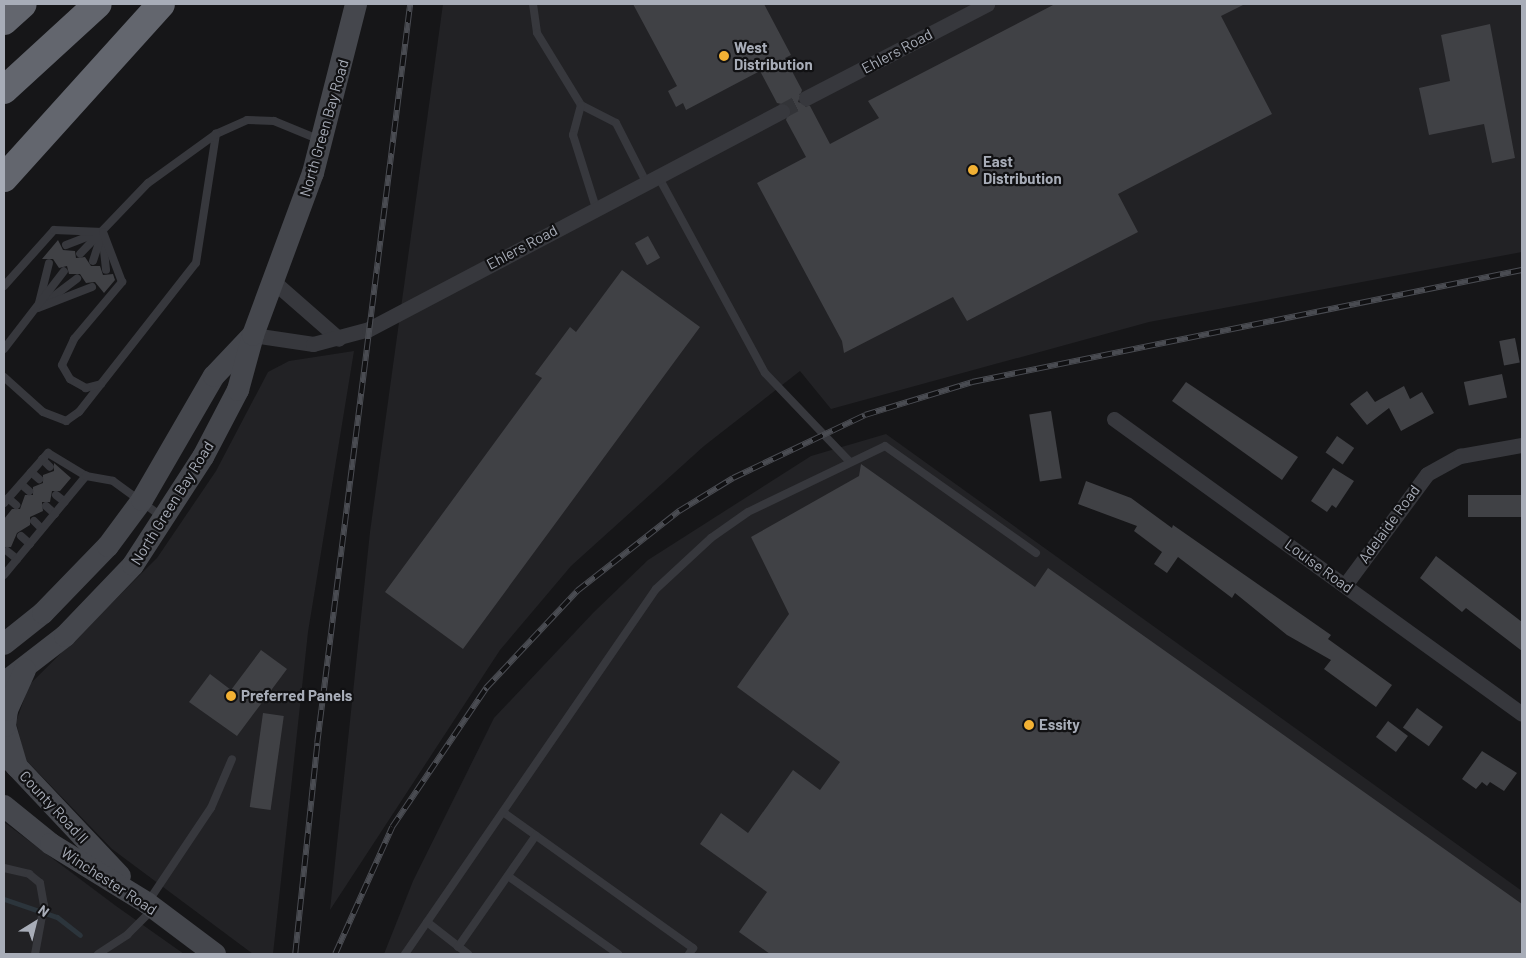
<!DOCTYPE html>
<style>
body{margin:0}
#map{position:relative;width:1526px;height:958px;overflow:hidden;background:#161618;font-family:Barlow,sans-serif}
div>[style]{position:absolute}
.built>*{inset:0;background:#222225}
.stream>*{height:5px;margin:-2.5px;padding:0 2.5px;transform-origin:2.5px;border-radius:2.5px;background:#2c353c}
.building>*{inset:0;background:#404145;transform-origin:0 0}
.street-tunnel>*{height:15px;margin-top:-7.5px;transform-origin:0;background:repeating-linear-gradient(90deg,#333438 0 15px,transparent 0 23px)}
.lane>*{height:8px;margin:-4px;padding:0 4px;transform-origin:4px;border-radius:4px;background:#37383d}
.street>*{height:15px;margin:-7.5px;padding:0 7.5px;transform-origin:7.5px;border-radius:7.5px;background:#37383d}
.secondary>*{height:22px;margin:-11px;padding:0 11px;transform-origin:11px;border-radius:11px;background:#45474d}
.highway>*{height:28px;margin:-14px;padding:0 14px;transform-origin:14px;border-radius:14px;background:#63666e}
.rail>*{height:5.5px;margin-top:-2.75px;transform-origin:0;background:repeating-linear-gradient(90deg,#111113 0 11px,#4a4c52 0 22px);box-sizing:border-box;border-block:1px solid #4a4c52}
.dots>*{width:14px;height:14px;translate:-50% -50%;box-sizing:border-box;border:2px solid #111113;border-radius:50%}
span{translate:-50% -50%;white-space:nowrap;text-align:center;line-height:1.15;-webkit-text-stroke:4.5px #111113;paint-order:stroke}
.poi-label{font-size:15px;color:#a8adb8;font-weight:700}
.left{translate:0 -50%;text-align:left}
.street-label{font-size:15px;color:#a8adb8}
.frame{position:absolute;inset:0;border:5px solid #a8adb8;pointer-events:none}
.north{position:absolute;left:10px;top:898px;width:50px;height:50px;-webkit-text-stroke:4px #111113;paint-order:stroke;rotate:36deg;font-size:14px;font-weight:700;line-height:20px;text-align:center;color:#a8adb8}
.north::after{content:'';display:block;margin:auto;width:18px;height:22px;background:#a8adb8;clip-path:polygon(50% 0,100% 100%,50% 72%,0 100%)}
</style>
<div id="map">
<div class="built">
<div style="clip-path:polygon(443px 4px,1522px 4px,1522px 252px,1149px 322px,831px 409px,800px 371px,704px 446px,571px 566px,500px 650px,330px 910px,370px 532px)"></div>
<div style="clip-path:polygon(354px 351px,308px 632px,273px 954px,253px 954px,112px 849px,25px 759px,16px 722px,29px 685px,157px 558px,216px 471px,268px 372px,289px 361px)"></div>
<div style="clip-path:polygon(886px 434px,1522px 891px,1522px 954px,384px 954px,413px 881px,494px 718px,593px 613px,648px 560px,811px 456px)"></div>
<div style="clip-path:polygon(4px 822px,116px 906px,184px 954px,4px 954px)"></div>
</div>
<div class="stream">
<div style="left:4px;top:899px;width:56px;rotate:18.8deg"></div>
<div style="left:57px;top:917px;width:29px;rotate:38deg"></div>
</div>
<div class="building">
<div style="clip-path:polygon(633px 4px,764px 4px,791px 55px,785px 58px,802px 90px,798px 102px,810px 106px,830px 144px,879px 118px,868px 101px,1055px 4px,1245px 4px,1221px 16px,1272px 114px,1118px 194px,1138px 232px,967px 321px,953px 297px,844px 353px,842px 341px,757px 183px,806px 157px,786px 120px,790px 106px,777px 103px,760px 71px,686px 110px,683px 103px,676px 107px,668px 91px,677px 86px)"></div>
<div style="clip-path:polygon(1490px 24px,1515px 158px,1492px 163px,1484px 124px,1429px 135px,1419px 88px,1450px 81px,1441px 35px)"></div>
<div style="left:648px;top:236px;width:25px;height:15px;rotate:61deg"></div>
<div style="clip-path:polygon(58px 240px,63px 250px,75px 251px,76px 258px,85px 257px,91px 266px,100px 266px,103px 275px,113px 274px,115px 280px,104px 293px,95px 282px,86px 283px,80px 274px,69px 274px,67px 266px,59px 268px,53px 259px,42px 259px)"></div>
<div style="clip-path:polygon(622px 270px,700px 327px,463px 649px,385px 592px,542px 378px,535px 374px,570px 327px,576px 332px)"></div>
<div style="left:1515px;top:338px;width:25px;height:16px;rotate:79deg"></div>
<div style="left:1502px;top:374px;width:24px;height:39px;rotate:78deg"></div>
<div style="clip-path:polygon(1186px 382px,1298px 457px,1282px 480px,1172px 401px)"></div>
<div style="clip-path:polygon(1404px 386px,1410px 399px,1422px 392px,1434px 413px,1401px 431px,1389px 408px,1367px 425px,1350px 404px,1367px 391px,1375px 402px)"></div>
<div style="left:1051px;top:411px;width:68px;height:22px;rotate:81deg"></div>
<div style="left:1337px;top:436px;width:21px;height:20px;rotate:35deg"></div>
<div style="clip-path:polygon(54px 463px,71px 478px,60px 491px,52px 491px,50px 502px,42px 502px,43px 511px,30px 517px,30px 525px,17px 533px,11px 547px,4px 547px,4px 519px,12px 509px,20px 509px,25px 495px,33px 495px,33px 487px,43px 483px,43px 475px,54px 471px)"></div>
<div style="clip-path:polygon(861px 464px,1035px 587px,1048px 568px,1522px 904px,1522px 954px,770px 954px,739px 932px,767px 892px,700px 844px,721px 813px,748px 833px,793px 770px,820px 790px,840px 762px,737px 687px,789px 614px,751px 537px,859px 476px)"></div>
<div style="clip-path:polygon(1333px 468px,1354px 481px,1336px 508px,1332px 505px,1327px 512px,1311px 501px)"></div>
<div style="clip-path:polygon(1086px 481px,1131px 498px,1172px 528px,1173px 525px,1331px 635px,1328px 639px,1392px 685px,1376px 707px,1324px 669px,1331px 660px,1287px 635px,1235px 593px,1232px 598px,1178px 557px,1167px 573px,1154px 564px,1162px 552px,1134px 531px,1137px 526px,1078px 504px)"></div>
<div style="left:1522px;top:495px;width:22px;height:54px;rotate:90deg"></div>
<div style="clip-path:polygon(1436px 556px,1522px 622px,1522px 651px,1466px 608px,1462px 612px,1420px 578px)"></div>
<div style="clip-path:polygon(261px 650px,287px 669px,237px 736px,189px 702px,210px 674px,231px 690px)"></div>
<div style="left:1417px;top:708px;width:32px;height:24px;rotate:36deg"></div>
<div style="left:263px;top:713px;width:21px;height:95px;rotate:8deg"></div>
<div style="left:1388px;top:721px;width:25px;height:20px;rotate:37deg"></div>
<div style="clip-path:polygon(1482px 751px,1517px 773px,1504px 791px,1490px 782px,1487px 786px,1482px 782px,1476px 789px,1462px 779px)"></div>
</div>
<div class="street-tunnel">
<div style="left:782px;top:111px;width:27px;rotate:-28deg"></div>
</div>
<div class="lane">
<div style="left:533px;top:4px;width:29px;rotate:82deg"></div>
<div style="left:537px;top:33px;width:84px;rotate:58.6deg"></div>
<div style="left:581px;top:105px;width:39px;rotate:27deg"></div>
<div style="left:616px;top:123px;width:66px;rotate:63deg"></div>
<div style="left:581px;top:105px;width:31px;rotate:105deg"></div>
<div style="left:573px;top:135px;width:77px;rotate:72.5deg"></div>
<div style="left:216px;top:134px;width:34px;rotate:-24deg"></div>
<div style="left:247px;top:120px;width:27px;rotate:2deg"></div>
<div style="left:274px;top:121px;width:50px;rotate:22.4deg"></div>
<div style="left:658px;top:176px;width:224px;rotate:61.5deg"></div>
<div style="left:765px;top:373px;width:122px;rotate:46.3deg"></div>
<div style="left:103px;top:241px;width:29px;rotate:84deg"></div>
<div style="left:66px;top:245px;width:34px;rotate:-21deg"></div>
<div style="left:93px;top:261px;width:26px;rotate:-72deg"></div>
<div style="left:4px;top:286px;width:75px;rotate:-48.2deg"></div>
<div style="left:54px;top:230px;width:49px;rotate:2.3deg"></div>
<div style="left:46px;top:302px;width:39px;rotate:-37deg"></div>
<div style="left:39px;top:303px;width:41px;rotate:-76deg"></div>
<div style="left:38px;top:308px;width:58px;rotate:-21.3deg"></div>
<div style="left:4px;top:349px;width:98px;rotate:-52.4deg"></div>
<div style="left:4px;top:377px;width:52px;rotate:41.9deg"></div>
<div style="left:43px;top:412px;width:25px;rotate:21deg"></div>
<div style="left:66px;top:421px;width:16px;rotate:-35deg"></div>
<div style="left:79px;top:412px;width:189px;rotate:-51.9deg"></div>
<div style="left:196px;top:263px;width:131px;rotate:-81.2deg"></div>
<div style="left:216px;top:134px;width:84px;rotate:144.2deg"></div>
<div style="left:148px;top:183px;width:98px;rotate:133.8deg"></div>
<div style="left:101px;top:384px;width:16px;rotate:165deg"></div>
<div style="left:86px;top:388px;width:18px;rotate:-151deg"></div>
<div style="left:70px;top:379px;width:16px;rotate:-120deg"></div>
<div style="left:62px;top:365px;width:29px;rotate:-65deg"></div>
<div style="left:74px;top:339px;width:75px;rotate:-49.9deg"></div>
<div style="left:122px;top:282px;width:53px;rotate:-110.8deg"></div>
<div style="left:42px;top:459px;width:11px;rotate:45deg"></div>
<div style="left:31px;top:472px;width:11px;rotate:41deg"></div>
<div style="left:21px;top:484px;width:11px;rotate:41deg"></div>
<div style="left:56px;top:495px;width:11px;rotate:38deg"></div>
<div style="left:8px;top:498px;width:11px;rotate:41deg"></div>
<div style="left:4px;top:503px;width:67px;rotate:-48.7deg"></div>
<div style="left:48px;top:453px;width:44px;rotate:31.2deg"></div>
<div style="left:46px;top:506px;width:12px;rotate:42deg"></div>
<div style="left:34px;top:521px;width:11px;rotate:45deg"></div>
<div style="left:21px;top:536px;width:12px;rotate:42deg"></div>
<div style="left:7px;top:551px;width:13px;rotate:39deg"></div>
<div style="left:4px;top:575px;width:129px;rotate:-50.4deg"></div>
<div style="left:86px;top:476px;width:27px;rotate:10deg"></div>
<div style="left:113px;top:481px;width:59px;rotate:36.1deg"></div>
<div style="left:503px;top:812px;width:234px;rotate:35.6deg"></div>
<div style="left:693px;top:948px;width:7px;rotate:124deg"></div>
<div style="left:4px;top:868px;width:26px;rotate:13deg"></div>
<div style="left:29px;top:874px;width:14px;rotate:39deg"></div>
<div style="left:40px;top:883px;width:22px;rotate:80deg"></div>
<div style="left:44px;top:905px;width:50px;rotate:100.4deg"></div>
<div style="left:508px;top:876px;width:135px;rotate:35.3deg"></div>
<div style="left:148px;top:902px;width:113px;rotate:-56.2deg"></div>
<div style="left:211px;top:808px;width:53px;rotate:-66.8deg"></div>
<div style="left:427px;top:922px;width:52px;rotate:38deg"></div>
<div style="left:458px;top:947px;width:136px;rotate:-55.1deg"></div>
<div style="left:98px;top:954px;width:35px;rotate:-33deg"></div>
<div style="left:127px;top:935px;width:35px;rotate:-45deg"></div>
<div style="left:405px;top:954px;width:443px;rotate:-55.5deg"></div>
<div style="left:656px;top:589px;width:75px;rotate:-42.8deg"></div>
<div style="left:711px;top:538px;width:45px;rotate:-35.1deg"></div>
<div style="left:748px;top:512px;width:152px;rotate:-25.7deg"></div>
<div style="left:885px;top:446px;width:185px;rotate:35.3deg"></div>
</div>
<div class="street">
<div style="left:806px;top:98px;width:204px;rotate:-27.4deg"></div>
<div style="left:274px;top:282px;width:86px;rotate:41.2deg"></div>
<div style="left:253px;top:335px;width:61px;rotate:8.5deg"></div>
<div style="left:313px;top:344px;width:58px;rotate:-15deg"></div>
<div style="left:369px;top:329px;width:467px;rotate:-27.8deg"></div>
<div style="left:1114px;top:419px;width:503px;rotate:35.87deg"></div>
<div style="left:1345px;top:585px;width:138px;rotate:-53.5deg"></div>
<div style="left:1427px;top:474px;width:38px;rotate:-29deg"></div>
<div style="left:1460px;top:456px;width:63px;rotate:-10.1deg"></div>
</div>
<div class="secondary">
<div style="left:4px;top:644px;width:50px;rotate:-38.5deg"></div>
<div style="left:43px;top:613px;width:93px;rotate:-45.9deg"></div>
<div style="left:108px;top:546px;width:57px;rotate:-53.5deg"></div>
<div style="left:142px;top:500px;width:143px;rotate:-59.9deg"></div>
<div style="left:214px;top:376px;width:54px;rotate:-46.5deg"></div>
<div style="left:4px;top:683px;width:77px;rotate:-37.6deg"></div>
<div style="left:65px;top:636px;width:98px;rotate:-46.2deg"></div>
<div style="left:133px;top:565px;width:129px;rotate:-57.1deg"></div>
<div style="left:203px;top:457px;width:76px;rotate:-62.4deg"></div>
<div style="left:238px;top:390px;width:57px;rotate:-74.7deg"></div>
<div style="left:253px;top:335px;width:173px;rotate:-69.7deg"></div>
<div style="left:313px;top:173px;width:174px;rotate:-75.7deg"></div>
<div style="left:4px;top:753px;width:169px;rotate:46.7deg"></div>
<div style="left:17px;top:767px;width:43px;rotate:-106.3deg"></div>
<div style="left:5px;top:726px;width:16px;rotate:-83deg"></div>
<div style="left:7px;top:710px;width:44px;rotate:-65.8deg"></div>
<div style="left:4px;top:806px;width:60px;rotate:39deg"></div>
<div style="left:51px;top:844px;width:113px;rotate:31.6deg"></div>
<div style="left:147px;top:903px;width:85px;rotate:36.9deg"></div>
</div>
<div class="highway">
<div style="left:4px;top:21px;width:25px;rotate:-42deg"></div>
<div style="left:4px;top:90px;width:127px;rotate:-42.5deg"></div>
<div style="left:4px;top:178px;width:234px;rotate:-47.9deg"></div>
</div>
<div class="rail">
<div style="left:295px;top:954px;width:212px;rotate:-84deg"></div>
<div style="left:317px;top:743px;width:745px;rotate:-82.83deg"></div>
<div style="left:335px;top:954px;width:139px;rotate:-65.8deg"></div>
<div style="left:392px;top:827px;width:168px;rotate:-55.9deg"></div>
<div style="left:486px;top:688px;width:133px;rotate:-46.8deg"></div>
<div style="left:577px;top:591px;width:130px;rotate:-38.1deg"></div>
<div style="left:679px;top:511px;width:63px;rotate:-31.4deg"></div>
<div style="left:733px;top:478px;width:146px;rotate:-25.5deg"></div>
<div style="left:865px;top:415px;width:112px;rotate:-17.1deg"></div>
<div style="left:972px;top:382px;width:561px;rotate:-11.51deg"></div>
</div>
<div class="dots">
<div style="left:724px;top:56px;background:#f2b134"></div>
<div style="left:973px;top:170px;background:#f2b134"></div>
<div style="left:231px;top:696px;background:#f2b134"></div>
<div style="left:1029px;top:725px;background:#f2b134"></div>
</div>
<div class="poi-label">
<span class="left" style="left:734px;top:56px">West<br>Distribution</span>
<span class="left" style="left:983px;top:170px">East<br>Distribution</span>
<span class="left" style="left:241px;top:696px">Preferred Panels</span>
<span class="left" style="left:1039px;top:725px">Essity</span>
</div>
<div class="street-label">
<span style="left:897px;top:51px;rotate:-28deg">Ehlers Road</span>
<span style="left:324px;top:128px;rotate:-74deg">North Green Bay Road</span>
<span style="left:522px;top:247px;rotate:-28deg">Ehlers Road</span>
<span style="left:172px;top:503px;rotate:-58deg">North Green Bay Road</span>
<span style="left:1389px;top:524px;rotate:-54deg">Adelaide Road</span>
<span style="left:1319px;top:566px;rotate:36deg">Louise Road</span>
<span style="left:54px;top:807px;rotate:47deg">County Road II</span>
<span style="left:109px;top:881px;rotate:33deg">Winchester Road</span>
</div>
<div class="frame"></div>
<div class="north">N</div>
</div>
